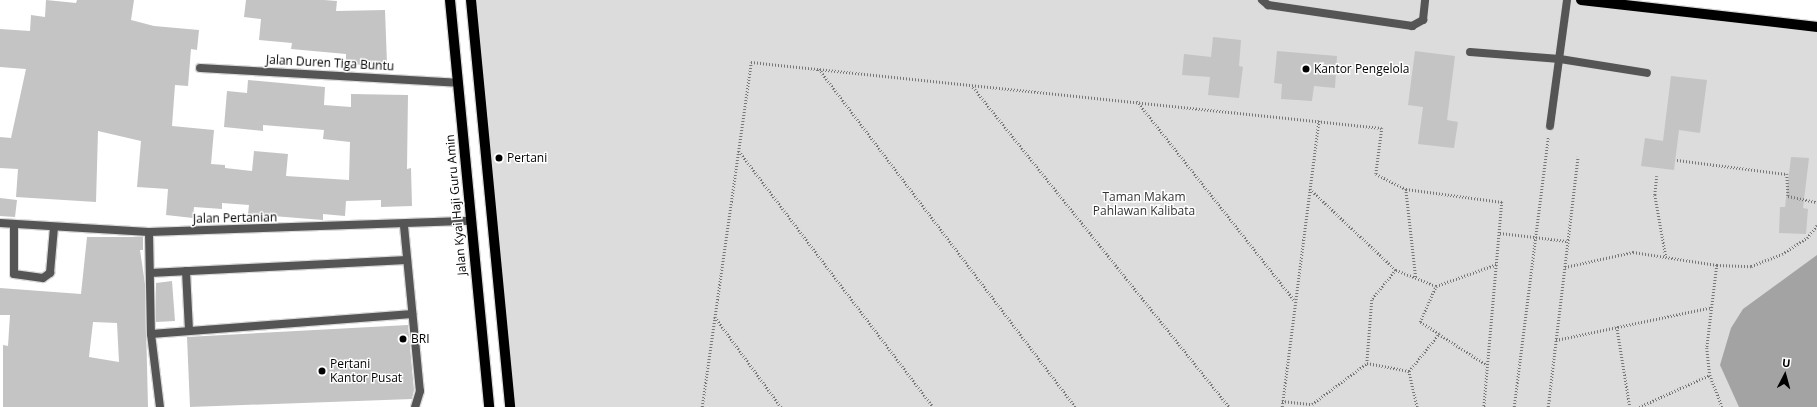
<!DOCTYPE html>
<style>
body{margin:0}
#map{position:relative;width:1817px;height:407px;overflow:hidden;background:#fff;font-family:"Open Sans",sans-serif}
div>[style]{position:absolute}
.green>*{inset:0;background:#dcdcdc}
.water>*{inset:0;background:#a3a3a3}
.building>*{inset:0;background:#c4c4c4}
.path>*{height:2.5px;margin-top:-1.25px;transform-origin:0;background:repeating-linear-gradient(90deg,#777 0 1px,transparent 0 3px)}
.roads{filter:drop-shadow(1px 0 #dbdbdb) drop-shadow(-1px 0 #dbdbdb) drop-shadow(0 1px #dbdbdb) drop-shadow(0 -1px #dbdbdb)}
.service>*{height:8px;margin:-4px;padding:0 4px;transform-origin:4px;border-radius:4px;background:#555}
.minor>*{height:8px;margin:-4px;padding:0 4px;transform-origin:4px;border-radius:4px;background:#555}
.primary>*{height:10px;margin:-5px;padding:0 5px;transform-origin:5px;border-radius:5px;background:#000}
.dots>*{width:11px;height:11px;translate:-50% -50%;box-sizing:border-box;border:2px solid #fff;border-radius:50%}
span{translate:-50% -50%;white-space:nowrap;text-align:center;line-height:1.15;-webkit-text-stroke:3px #fff;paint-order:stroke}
.street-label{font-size:12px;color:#000}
.poi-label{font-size:12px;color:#000}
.left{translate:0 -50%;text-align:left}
.park-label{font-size:12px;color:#333}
.north{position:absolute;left:1765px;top:355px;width:40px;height:40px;-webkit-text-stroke:3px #fff;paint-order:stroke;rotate:6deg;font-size:11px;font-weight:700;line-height:16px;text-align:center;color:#000}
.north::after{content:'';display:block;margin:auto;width:14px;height:18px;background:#000;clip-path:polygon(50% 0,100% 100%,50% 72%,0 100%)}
</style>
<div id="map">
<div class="green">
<div style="clip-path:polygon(471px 0,1583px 0,1817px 27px,1817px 407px,510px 407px)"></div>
</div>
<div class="water">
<div style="clip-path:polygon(1817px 255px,1817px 407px,1739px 407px,1720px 365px,1731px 328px,1743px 309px)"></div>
</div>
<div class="building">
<div style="clip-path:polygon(46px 0,76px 3px,77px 0,134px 0,131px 20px,154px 26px,199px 30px,197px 50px,191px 49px,188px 86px,175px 85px,172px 126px,214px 130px,211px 164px,225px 165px,225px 168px,252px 171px,254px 151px,288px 154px,286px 176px,349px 180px,350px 142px,323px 139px,324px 130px,263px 125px,263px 131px,224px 127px,227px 91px,247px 93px,248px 80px,325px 87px,324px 105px,351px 107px,351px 94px,408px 95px,407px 169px,411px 168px,412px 206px,381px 207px,381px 200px,346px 201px,345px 216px,323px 214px,323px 220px,248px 214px,249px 205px,222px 203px,222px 209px,194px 207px,193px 218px,166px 215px,168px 189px,137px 187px,141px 141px,98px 131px,96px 202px,16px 197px,18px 169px,0 168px,0 137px,11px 138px,26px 69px,0 67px,0 29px,30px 31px,31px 15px,45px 17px)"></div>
<div style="clip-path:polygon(246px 0,324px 0,337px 1px,336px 11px,385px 10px,387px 64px,346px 65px,346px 54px,291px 49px,292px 43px,259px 40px,261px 19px,244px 17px)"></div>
<div style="clip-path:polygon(1213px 37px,1241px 40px,1239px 66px,1243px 67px,1239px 98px,1208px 95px,1210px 77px,1182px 75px,1184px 54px,1211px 57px)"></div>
<div style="clip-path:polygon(1277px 51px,1337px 56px,1335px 88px,1314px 86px,1312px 101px,1281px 99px,1282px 84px,1274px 83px)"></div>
<div style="clip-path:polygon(1415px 51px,1455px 56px,1447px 120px,1458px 122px,1454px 148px,1418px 144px,1423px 107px,1408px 105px)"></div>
<div style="clip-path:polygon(1671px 76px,1707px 80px,1700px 133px,1679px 130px,1674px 170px,1641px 166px,1645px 138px,1663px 141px)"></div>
<div style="clip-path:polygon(1791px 157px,1809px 158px,1803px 208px,1808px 209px,1806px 234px,1779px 233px,1780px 207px,1785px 207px)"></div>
<div style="clip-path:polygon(0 198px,17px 200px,15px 217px,0 216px)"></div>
<div style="clip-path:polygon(evenodd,87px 237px,143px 237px,143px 250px,140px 250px,145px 284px,148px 407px,3px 407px,3px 345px,8px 346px,10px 315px,0 315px,0 288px,81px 294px,87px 237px,93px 322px,117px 323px,119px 362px,89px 357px,93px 322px)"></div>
<div style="clip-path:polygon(172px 281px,175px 321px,156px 322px,156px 283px)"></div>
<div style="clip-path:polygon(408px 325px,414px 390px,412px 399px,190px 407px,187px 337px)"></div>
</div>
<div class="path">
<div style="left:819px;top:69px;width:425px;rotate:52.8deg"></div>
<div style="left:973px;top:87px;width:410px;rotate:51.3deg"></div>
<div style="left:1137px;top:101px;width:255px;rotate:51.7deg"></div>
<div style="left:739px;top:151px;width:321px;rotate:52.8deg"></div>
<div style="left:1677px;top:160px;width:111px;rotate:7.3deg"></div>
<div style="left:1787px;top:174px;width:22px;rotate:87deg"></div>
<div style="left:1788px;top:196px;width:30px;rotate:12deg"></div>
<div style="left:1657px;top:176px;width:19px;rotate:96deg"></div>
<div style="left:1655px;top:195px;width:63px;rotate:79.9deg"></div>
<div style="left:1310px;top:189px;width:118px;rotate:43.3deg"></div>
<div style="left:1396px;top:270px;width:38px;rotate:129deg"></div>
<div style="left:1372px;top:300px;width:63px;rotate:94.5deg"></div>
<div style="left:1367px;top:363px;width:43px;rotate:10.8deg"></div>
<div style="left:1409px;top:371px;width:37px;rotate:77deg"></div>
<div style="left:1406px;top:189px;width:97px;rotate:7.7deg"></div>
<div style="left:1502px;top:202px;width:206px;rotate:95deg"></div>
<div style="left:1500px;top:233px;width:67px;rotate:6.8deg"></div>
<div style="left:1717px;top:265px;width:84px;rotate:96.9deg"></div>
<div style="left:1707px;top:348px;width:27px;rotate:84deg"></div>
<div style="left:1710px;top:375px;width:34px;rotate:69deg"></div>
<div style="left:1565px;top:267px;width:70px;rotate:-12.4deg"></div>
<div style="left:1633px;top:252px;width:85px;rotate:8.8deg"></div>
<div style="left:1717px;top:265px;width:34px;rotate:2deg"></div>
<div style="left:1751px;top:266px;width:33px;rotate:-21deg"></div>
<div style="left:1782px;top:254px;width:30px;rotate:-33deg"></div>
<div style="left:1807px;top:238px;width:16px;rotate:-52deg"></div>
<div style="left:1396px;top:270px;width:43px;rotate:21.8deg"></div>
<div style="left:715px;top:317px;width:112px;rotate:53.7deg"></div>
<div style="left:1617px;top:327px;width:81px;rotate:80.8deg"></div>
<div style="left:1439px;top:334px;width:22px;rotate:-148deg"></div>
<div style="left:1420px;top:322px;width:39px;rotate:-66deg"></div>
<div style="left:1436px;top:286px;width:65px;rotate:-19.8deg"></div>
<div style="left:1556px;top:340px;width:159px;rotate:-11.9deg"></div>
<div style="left:1409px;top:371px;width:48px;rotate:-51deg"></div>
<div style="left:1439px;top:334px;width:57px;rotate:32.9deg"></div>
<div style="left:1282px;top:401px;width:30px;rotate:6deg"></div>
<div style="left:1312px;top:404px;width:69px;rotate:-36.7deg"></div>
<div style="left:702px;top:407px;width:348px;rotate:-81.9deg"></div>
<div style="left:751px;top:62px;width:634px;rotate:5.97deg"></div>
<div style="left:1382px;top:128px;width:46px;rotate:97.4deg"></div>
<div style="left:1376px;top:174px;width:34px;rotate:27deg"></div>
<div style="left:1406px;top:189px;width:90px;rotate:83.6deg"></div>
<div style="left:1282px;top:407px;width:290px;rotate:-82.7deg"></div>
<div style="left:1514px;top:407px;width:272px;rotate:-82.8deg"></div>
<div style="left:1548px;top:407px;width:252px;rotate:-83.2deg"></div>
<div style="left:1639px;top:407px;width:78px;rotate:-24.3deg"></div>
</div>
<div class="roads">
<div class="service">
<div style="left:1262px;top:0;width:8px;rotate:40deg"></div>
<div style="left:1268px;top:5px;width:146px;rotate:8.3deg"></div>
<div style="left:1412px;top:26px;width:13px;rotate:-29deg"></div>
<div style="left:1423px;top:20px;width:20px;rotate:-84deg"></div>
<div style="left:1470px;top:52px;width:90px;rotate:4.4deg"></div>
<div style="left:1560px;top:59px;width:88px;rotate:9.1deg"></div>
<div style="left:1550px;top:126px;width:127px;rotate:-82.3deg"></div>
<div style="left:14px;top:224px;width:50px;rotate:90deg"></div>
<div style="left:14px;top:274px;width:29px;rotate:8deg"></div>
<div style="left:43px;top:278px;width:9px;rotate:-36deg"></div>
<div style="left:50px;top:273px;width:46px;rotate:-85deg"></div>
<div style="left:404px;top:226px;width:166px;rotate:84.5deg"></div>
<div style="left:420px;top:391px;width:17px;rotate:107deg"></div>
<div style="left:149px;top:232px;width:102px;rotate:88.9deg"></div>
<div style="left:151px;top:334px;width:74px;rotate:83deg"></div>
<div style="left:186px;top:271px;width:59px;rotate:87.1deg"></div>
<div style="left:150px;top:273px;width:257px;rotate:-2.9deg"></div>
<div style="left:151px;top:334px;width:262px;rotate:-4.4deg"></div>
</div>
<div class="minor">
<div style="left:200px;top:68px;width:258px;rotate:3.3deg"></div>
<div style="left:0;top:223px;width:149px;rotate:3.5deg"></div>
<div style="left:149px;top:232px;width:321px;rotate:-2deg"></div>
</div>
<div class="primary">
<div style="left:450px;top:0;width:409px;rotate:84.5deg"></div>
<div style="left:471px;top:0;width:409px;rotate:84.5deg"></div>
<div style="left:1581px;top:0;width:238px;rotate:6.5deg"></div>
</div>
</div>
<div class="dots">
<div style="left:1306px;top:69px;background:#000"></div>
<div style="left:499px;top:158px;background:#000"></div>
<div style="left:403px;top:339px;background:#000"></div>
<div style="left:322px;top:371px;background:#000"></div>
</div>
<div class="street-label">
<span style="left:330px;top:63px;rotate:3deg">Jalan Duren Tiga Buntu</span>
<span style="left:456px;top:205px;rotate:-95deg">Jalan Kyai Haji Guru Amin</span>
<span style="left:235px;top:218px;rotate:-1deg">Jalan Pertanian</span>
</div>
<div class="poi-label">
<span class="left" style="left:1314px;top:69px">Kantor Pengelola</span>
<span class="left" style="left:507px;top:158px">Pertani</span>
<span class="left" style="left:411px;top:339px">BRI</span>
<span class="left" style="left:330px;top:371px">Pertani<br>Kantor Pusat</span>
</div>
<div class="park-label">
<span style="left:1144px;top:204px">Taman Makam<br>Pahlawan Kalibata</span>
</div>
<div class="north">U</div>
</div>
